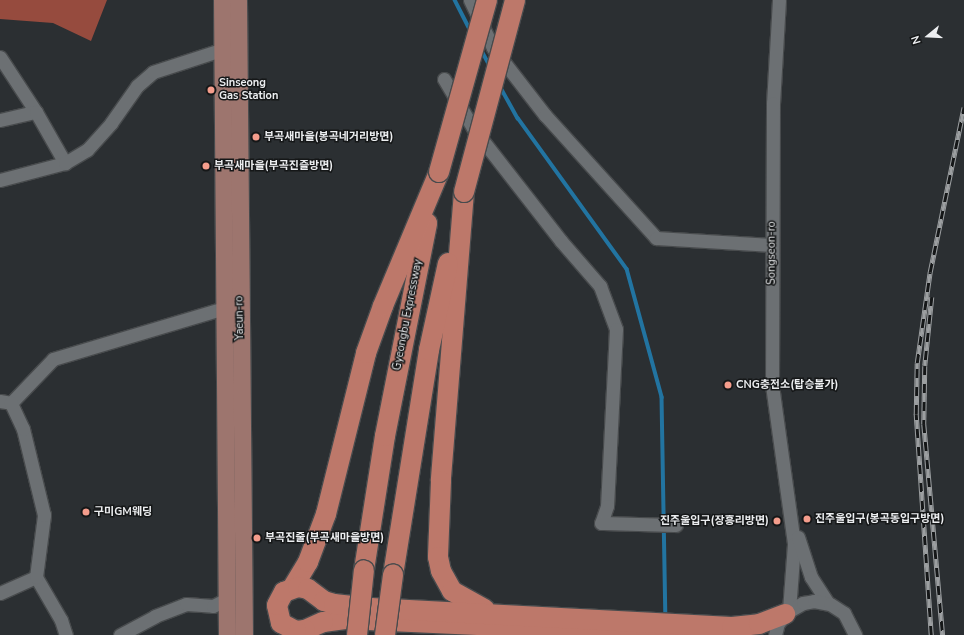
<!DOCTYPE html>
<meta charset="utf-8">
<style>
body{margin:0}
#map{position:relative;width:964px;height:635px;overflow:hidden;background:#2b2f32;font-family:"Nunito Sans","Noto Sans KR",sans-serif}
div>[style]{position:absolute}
.forest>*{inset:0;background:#964b3e}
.stream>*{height:3.5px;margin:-1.75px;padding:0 1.75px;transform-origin:1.75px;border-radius:1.75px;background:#2274a1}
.roads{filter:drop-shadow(1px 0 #484b4d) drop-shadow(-1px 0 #484b4d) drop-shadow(0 1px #484b4d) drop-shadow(0 -1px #484b4d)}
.minor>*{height:13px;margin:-6.5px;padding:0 6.5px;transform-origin:6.5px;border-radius:6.5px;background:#6c7073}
.major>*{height:17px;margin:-8.5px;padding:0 8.5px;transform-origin:8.5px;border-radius:8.5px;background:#9d756e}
.highway>*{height:20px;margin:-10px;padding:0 10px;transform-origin:10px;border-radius:10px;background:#bd786a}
.rail>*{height:4.5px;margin-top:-2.25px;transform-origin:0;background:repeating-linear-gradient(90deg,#151718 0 9px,#9c9fa1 0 18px);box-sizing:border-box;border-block:1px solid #9c9fa1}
.bridges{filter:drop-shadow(1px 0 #484b4d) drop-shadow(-1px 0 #484b4d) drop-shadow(0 1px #484b4d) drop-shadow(0 -1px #484b4d)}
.highway-bridge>*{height:20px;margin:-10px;padding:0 10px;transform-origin:10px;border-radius:10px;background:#bd786a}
.dots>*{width:11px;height:11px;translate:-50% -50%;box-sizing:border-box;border:2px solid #151718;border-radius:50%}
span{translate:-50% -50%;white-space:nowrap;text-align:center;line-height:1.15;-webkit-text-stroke:3px #151718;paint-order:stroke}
.poi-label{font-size:11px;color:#eceef0;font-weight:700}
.left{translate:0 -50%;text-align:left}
.right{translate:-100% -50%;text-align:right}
.street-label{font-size:11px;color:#eceef0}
.north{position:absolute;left:908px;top:16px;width:40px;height:40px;-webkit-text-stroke:3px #151718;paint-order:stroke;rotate:252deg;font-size:11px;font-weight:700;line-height:16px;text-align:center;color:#eceef0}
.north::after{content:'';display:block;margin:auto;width:14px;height:18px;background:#eceef0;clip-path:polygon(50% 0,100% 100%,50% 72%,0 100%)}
</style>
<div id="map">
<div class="forest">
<div style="clip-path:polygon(0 0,107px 0,91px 41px,53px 23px,0 19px)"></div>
</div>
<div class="stream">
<div style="left:455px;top:0;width:35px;rotate:63deg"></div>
<div style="left:481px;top:49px;width:19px;rotate:62deg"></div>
<div style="left:500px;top:86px;width:37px;rotate:61deg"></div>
<div style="left:518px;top:118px;width:186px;rotate:54.2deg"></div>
<div style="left:627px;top:269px;width:133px;rotate:74.7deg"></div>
<div style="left:662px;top:397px;width:220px;rotate:89deg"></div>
</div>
<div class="roads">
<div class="minor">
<div style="left:470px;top:0;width:53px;rotate:64.4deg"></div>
<div style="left:493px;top:48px;width:85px;rotate:52.2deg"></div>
<div style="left:545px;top:115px;width:166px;rotate:47.9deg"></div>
<div style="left:656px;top:238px;width:116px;rotate:3.5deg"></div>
<div style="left:779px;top:0;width:103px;rotate:93.3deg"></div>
<div style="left:773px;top:103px;width:282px;rotate:90.2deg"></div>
<div style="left:772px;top:385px;width:161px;rotate:82.1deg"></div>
<div style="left:794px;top:544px;width:67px;rotate:94.3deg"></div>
<div style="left:0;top:57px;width:66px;rotate:56.8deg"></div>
<div style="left:444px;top:79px;width:57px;rotate:59.4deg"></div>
<div style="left:473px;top:128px;width:143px;rotate:52.1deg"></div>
<div style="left:561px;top:241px;width:60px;rotate:49.1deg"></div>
<div style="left:600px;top:286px;width:46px;rotate:69.6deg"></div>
<div style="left:616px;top:329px;width:177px;rotate:92.9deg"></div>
<div style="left:607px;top:506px;width:18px;rotate:109deg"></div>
<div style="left:601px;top:523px;width:75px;rotate:1.5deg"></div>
<div style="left:0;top:120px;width:37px;rotate:-13deg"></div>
<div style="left:36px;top:112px;width:59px;rotate:60.4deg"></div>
<div style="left:0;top:180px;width:67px;rotate:-14.7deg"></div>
<div style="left:65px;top:163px;width:26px;rotate:-31deg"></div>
<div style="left:87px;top:150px;width:36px;rotate:-48deg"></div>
<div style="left:111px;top:123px;width:45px;rotate:-54.9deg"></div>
<div style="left:137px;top:86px;width:21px;rotate:-41deg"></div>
<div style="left:153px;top:72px;width:81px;rotate:-18deg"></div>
<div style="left:0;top:401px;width:11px;rotate:10deg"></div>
<div style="left:11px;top:403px;width:61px;rotate:-46.3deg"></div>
<div style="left:53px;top:359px;width:178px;rotate:-16.6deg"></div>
<div style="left:798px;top:537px;width:42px;rotate:72deg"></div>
<div style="left:811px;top:577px;width:31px;rotate:57deg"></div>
<div style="left:36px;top:577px;width:50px;rotate:59.8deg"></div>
<div style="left:61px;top:620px;width:16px;rotate:72deg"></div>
<div style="left:0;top:593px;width:39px;rotate:-24deg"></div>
<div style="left:36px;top:577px;width:63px;rotate:-82.6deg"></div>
<div style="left:44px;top:515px;width:89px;rotate:-103.7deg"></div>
<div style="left:23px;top:429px;width:29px;rotate:-115deg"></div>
<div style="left:120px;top:635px;width:40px;rotate:-28deg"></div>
<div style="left:155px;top:616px;width:33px;rotate:-21deg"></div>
<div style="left:186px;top:604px;width:27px;rotate:4deg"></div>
<div style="left:213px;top:606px;width:16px;rotate:-27deg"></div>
<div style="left:775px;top:635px;width:12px;rotate:-76deg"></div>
<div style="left:778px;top:623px;width:16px;rotate:-47deg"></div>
<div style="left:789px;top:611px;width:16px;rotate:-30deg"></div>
<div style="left:803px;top:603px;width:11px;rotate:-10deg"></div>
<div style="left:814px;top:601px;width:16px;rotate:11deg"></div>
<div style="left:830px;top:604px;width:17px;rotate:33deg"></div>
<div style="left:844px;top:613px;width:25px;rotate:63deg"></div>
</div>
<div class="major">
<div style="left:222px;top:0;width:635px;rotate:89.55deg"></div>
<div style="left:238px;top:0;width:635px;rotate:89.46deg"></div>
</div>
<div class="highway">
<div style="left:464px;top:192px;width:290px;rotate:94.6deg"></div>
<div style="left:441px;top:481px;width:76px;rotate:92.3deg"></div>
<div style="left:438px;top:557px;width:14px;rotate:78deg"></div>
<div style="left:441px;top:571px;width:23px;rotate:61deg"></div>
<div style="left:452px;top:591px;width:37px;rotate:29deg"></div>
<div style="left:364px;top:570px;width:136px;rotate:-81.1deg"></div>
<div style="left:385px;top:436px;width:217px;rotate:-78.8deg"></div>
<div style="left:393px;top:575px;width:228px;rotate:-80.9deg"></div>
<div style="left:429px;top:350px;width:89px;rotate:-77.7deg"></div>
<div style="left:293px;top:587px;width:29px;rotate:-59deg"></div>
<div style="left:308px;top:562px;width:51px;rotate:-69.4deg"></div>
<div style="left:326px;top:514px;width:166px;rotate:-76deg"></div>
<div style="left:366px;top:353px;width:50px;rotate:-70.1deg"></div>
<div style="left:383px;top:306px;width:145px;rotate:-67.3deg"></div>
<div style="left:697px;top:635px;width:352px;rotate:-177.4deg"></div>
<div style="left:345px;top:619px;width:22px;rotate:172deg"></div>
<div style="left:323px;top:622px;width:20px;rotate:156deg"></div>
<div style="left:305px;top:630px;width:9px;rotate:174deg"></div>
<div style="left:296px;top:631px;width:17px;rotate:-152deg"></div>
<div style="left:281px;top:623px;width:18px;rotate:-103deg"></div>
<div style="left:277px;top:605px;width:15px;rotate:-62deg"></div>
<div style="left:284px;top:592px;width:15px;rotate:-20deg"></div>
<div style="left:298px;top:587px;width:10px;rotate:11deg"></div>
<div style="left:308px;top:589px;width:20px;rotate:37deg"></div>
<div style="left:324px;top:601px;width:10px;rotate:17deg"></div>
<div style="left:334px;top:604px;width:37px;rotate:6deg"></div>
<div style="left:371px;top:608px;width:361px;rotate:3deg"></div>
<div style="left:732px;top:627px;width:27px;rotate:-6deg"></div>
<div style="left:759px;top:624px;width:28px;rotate:-21deg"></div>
</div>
</div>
<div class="rail">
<div style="left:932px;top:297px;width:69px;rotate:95.8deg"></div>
<div style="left:925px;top:366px;width:58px;rotate:91deg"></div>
<div style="left:924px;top:424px;width:212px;rotate:84.9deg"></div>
<div style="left:931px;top:635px;width:222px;rotate:-93.9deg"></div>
<div style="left:916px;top:414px;width:51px;rotate:-88.9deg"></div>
<div style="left:917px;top:363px;width:92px;rotate:-81.9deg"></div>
<div style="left:930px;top:272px;width:168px;rotate:-78.4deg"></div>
</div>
<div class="bridges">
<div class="highway-bridge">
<div style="left:439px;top:172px;width:179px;rotate:-74.4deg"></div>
<div style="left:464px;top:192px;width:199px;rotate:-75.1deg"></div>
<div style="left:357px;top:635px;width:65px;rotate:-83.9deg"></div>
<div style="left:385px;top:635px;width:61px;rotate:-82.4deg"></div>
</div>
</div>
<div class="dots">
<div style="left:211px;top:90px;background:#f49d8c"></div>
<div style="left:256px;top:137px;background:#f49d8c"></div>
<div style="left:206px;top:166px;background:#f49d8c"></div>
<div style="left:728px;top:385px;background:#f49d8c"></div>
<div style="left:86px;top:512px;background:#f49d8c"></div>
<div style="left:807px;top:519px;background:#f49d8c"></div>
<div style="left:777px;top:521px;background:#f49d8c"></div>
<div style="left:257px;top:538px;background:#f49d8c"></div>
</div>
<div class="poi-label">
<span class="left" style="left:219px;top:90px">Sinseong<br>Gas Station</span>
<span class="left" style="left:264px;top:137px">부곡새마을(봉곡네거리방면)</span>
<span class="left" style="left:214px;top:166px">부곡새마을(부곡진즐방면)</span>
<span class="left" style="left:736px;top:385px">CNG충전소(탑승불가)</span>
<span class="left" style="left:94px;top:512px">구미GM웨딩</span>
<span class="left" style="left:815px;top:519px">진주울입구(봉곡동입구방면)</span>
<span class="right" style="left:769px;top:521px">진주울입구(장흥리방면)</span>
<span class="left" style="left:265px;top:538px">부곡진줄(부곡새마을방면)</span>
</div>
<div class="street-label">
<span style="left:772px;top:253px;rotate:-90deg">Songseon-ro</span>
<span style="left:408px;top:315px;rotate:-79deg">Gyeongbu Expressway</span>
<span style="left:240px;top:318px;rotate:-91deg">Yaeun-ro</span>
</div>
<div class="north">N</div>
</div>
